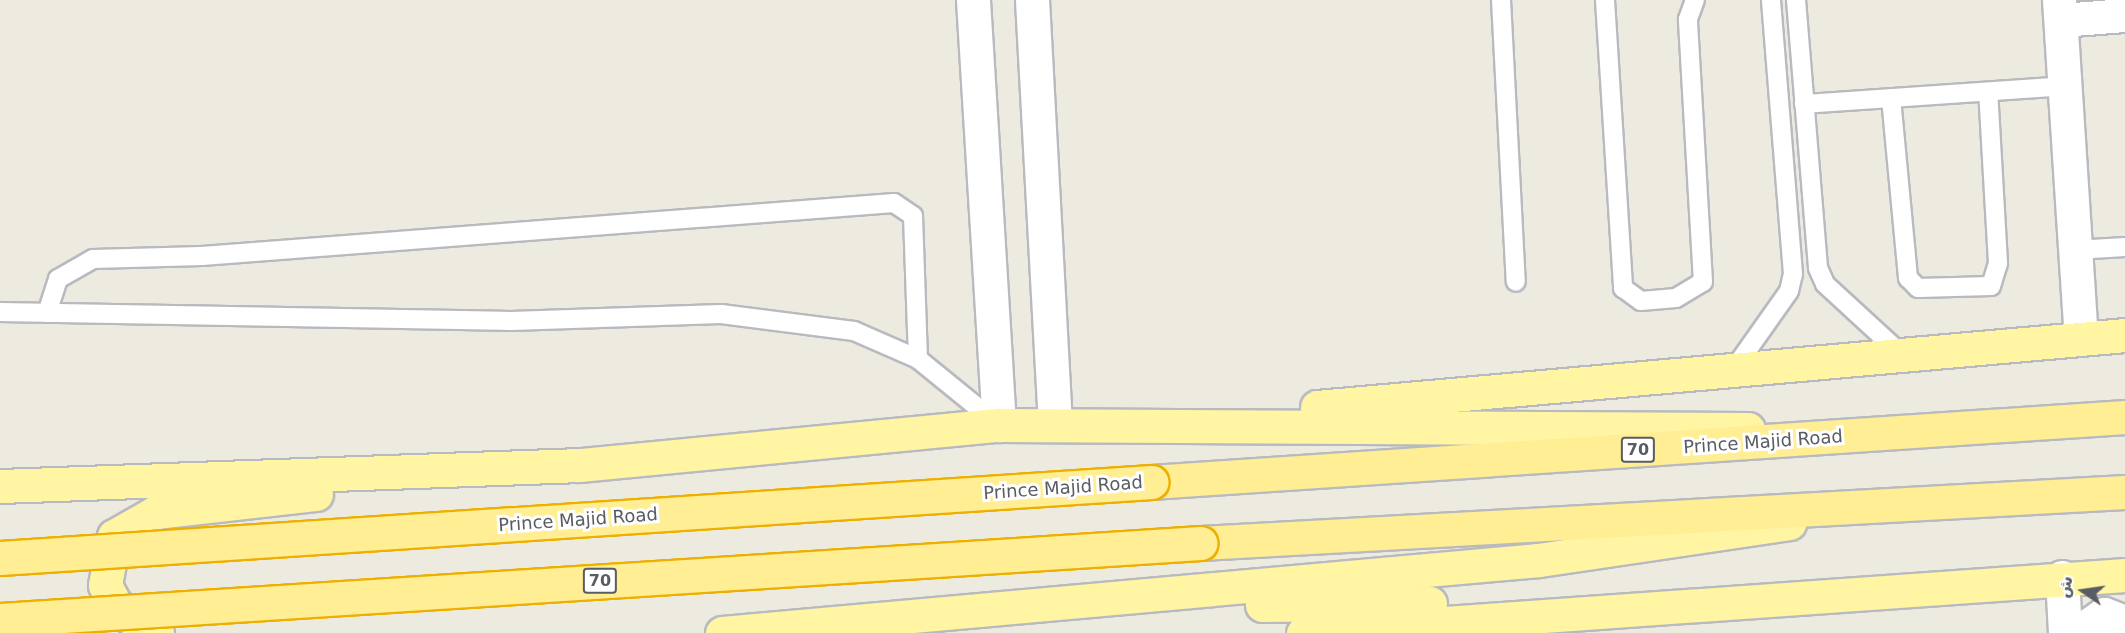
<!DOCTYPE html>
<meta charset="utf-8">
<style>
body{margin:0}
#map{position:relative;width:2125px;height:633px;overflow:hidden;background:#edebe0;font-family:"DejaVu Sans",Cairo,sans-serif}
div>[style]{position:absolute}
.roads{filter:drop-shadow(2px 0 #b8bac0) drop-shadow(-2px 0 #b8bac0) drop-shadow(0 2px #b8bac0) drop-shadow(0 -2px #b8bac0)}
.service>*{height:18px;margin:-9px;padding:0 9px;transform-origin:9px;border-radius:9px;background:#fff}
.minor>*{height:33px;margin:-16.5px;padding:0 16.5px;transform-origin:16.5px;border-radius:16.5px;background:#fff}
.tertiary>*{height:33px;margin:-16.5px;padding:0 16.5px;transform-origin:16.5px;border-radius:16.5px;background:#fff}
.primary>*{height:33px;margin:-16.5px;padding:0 16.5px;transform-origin:16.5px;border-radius:16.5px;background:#fff5a3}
.trunk>*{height:33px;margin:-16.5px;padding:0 16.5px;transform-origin:16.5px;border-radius:16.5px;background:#ffee94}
.bridges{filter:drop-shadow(2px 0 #edaf00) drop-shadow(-2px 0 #edaf00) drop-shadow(0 2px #edaf00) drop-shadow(0 -2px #edaf00)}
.trunk-bridge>*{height:33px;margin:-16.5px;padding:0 16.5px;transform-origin:16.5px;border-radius:16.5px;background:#ffee94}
span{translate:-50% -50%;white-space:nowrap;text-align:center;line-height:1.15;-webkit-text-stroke:6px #fff;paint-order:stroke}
.shield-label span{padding:2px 4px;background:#fff;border:2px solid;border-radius:4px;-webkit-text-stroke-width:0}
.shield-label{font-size:16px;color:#595c62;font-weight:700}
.street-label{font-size:18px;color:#595c62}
.north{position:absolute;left:2053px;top:561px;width:60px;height:60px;-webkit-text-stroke:4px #fff;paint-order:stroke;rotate:283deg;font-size:16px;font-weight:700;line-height:24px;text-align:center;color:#595c62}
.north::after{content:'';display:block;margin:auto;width:21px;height:27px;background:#595c62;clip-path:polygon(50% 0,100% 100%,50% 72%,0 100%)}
</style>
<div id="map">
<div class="roads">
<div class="service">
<div style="left:1501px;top:0;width:282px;rotate:87deg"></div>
<div style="left:1605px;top:0;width:289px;rotate:86.4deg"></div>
<div style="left:1623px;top:288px;width:22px;rotate:36deg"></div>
<div style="left:1641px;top:301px;width:35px;rotate:-5deg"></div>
<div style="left:1676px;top:298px;width:31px;rotate:-31deg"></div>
<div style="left:1703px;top:282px;width:263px;rotate:-93.3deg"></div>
<div style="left:1688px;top:19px;width:20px;rotate:-70deg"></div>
<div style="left:1796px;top:0;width:269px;rotate:85.3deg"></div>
<div style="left:1818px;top:268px;width:17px;rotate:66deg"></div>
<div style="left:1825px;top:284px;width:103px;rotate:42.6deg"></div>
<div style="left:1891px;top:98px;width:181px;rotate:84.6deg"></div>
<div style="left:1908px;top:278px;width:14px;rotate:45deg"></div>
<div style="left:1918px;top:288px;width:73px;rotate:-1.6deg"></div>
<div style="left:1991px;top:286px;width:24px;rotate:-73deg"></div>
<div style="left:1998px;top:263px;width:171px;rotate:-93.3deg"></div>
<div style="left:1804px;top:104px;width:262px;rotate:-3.9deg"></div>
<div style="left:2075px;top:250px;width:50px;rotate:-3.4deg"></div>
<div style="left:0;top:312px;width:511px;rotate:1.01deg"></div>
<div style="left:511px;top:321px;width:210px;rotate:-1.9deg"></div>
<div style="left:721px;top:314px;width:134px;rotate:7.3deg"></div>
<div style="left:854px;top:331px;width:70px;rotate:23.6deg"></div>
<div style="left:918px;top:359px;width:103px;rotate:39.1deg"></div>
<div style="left:47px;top:313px;width:36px;rotate:-72deg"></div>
<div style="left:58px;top:279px;width:40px;rotate:-29.7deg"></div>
<div style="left:93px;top:259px;width:109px;rotate:-1.6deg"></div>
<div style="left:202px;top:256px;width:694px;rotate:-4.38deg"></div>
<div style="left:894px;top:203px;width:23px;rotate:34deg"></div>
<div style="left:913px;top:216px;width:143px;rotate:88deg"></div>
<div style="left:1734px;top:369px;width:95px;rotate:-54.8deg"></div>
<div style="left:1789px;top:291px;width:17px;rotate:-77deg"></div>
<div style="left:1793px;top:274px;width:275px;rotate:-94.6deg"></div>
</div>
<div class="minor">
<div style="left:2059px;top:0;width:339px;rotate:86.3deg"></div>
<div style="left:2061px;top:20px;width:64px;rotate:-4.5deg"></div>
</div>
<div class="tertiary">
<div style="left:973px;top:0;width:426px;rotate:86.5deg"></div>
<div style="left:1032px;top:0;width:425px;rotate:86.9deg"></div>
<div style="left:2062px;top:577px;width:56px;rotate:86.9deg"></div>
<div style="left:2077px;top:633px;width:33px;rotate:-35deg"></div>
<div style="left:2104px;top:614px;width:22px;rotate:21deg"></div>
</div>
<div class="primary">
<div style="left:1317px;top:407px;width:811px;rotate:-5.09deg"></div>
<div style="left:0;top:486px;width:580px;rotate:-2.07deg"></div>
<div style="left:580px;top:465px;width:421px;rotate:-5.5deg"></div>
<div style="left:999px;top:425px;width:749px;rotate:0.31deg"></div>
<div style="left:1262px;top:605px;width:168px;rotate:-0.7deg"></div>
<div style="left:157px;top:633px;width:11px;rotate:-170deg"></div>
<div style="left:146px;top:631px;width:41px;rotate:-138.9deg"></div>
<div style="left:115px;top:604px;width:21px;rotate:-118deg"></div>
<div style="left:105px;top:585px;width:50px;rotate:-79.6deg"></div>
<div style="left:114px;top:536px;width:48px;rotate:-29.7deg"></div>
<div style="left:156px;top:512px;width:161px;rotate:-6.4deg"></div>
<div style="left:722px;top:633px;width:820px;rotate:-5.11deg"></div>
<div style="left:1539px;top:560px;width:253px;rotate:-8.4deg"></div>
<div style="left:1303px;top:633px;width:824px;rotate:-4.04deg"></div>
</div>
<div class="trunk">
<div style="left:1151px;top:482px;width:976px;rotate:-3.82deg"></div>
<div style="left:1201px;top:543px;width:925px;rotate:-3.16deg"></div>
</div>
</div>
<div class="bridges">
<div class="trunk-bridge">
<div style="left:0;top:558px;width:1154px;rotate:-3.78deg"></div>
<div style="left:0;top:620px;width:1203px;rotate:-3.67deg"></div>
</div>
</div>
<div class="shield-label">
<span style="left:1638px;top:450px">70</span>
<span style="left:600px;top:581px">70</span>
</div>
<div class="street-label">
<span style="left:1763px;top:442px;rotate:-4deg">Prince Majid Road</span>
<span style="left:1063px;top:488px;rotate:-4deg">Prince Majid Road</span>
<span style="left:578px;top:520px;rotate:-4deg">Prince Majid Road</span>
</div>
<div class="north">ش</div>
</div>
